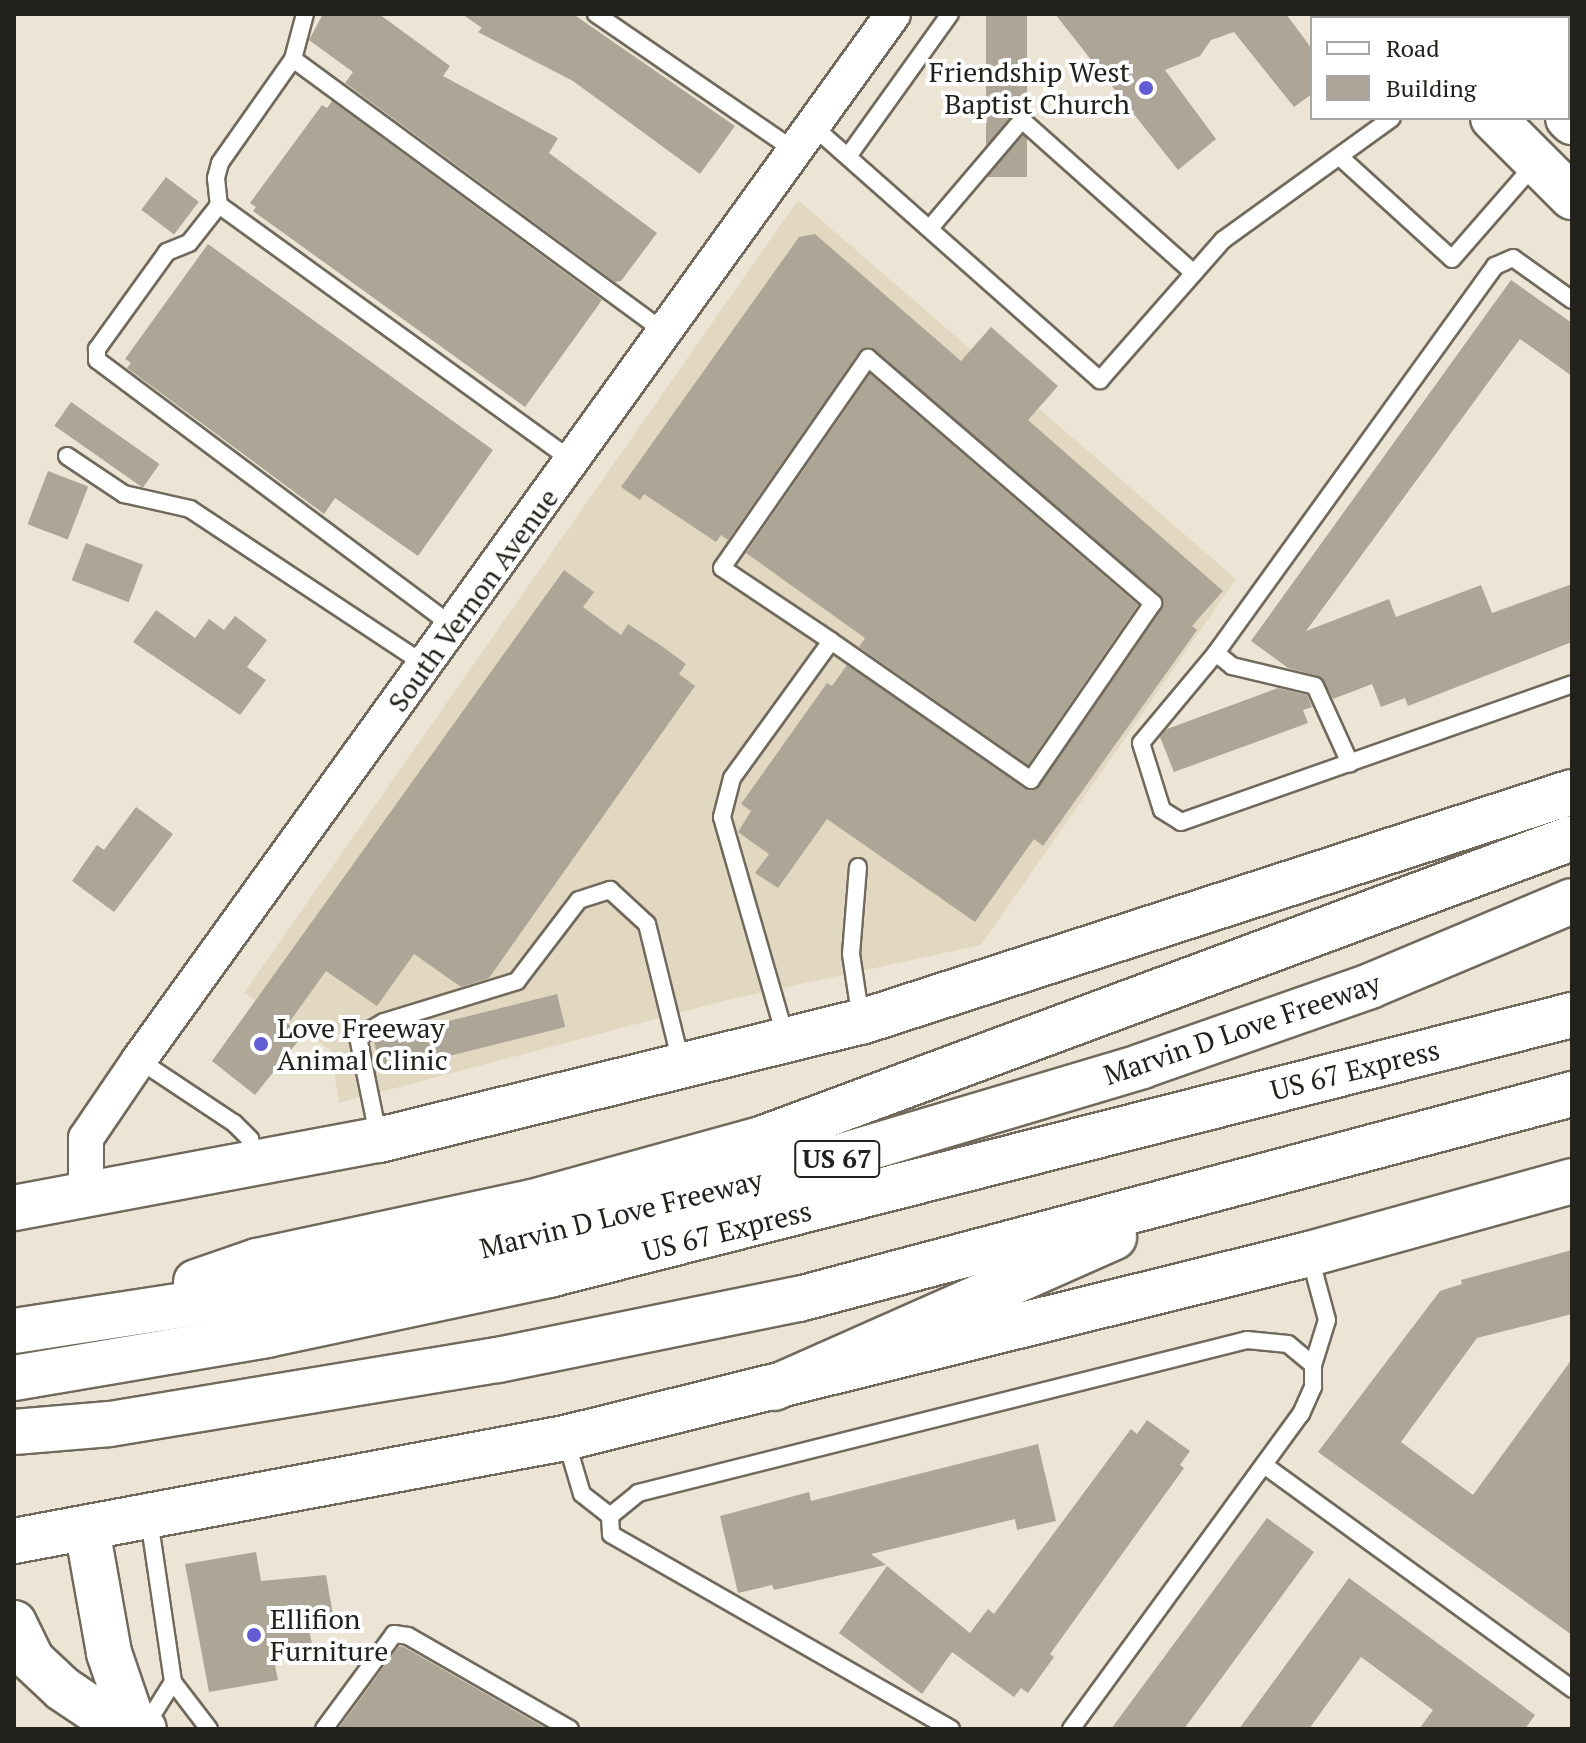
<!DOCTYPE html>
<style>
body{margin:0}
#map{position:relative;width:1586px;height:1743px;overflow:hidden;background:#ece4d4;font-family:"PT Serif",serif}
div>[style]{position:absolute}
.built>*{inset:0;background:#e2d7c1}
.building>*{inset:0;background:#ada696;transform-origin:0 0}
.roads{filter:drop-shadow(2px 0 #716a5c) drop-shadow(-2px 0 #716a5c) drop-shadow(0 2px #716a5c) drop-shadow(0 -2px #716a5c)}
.lane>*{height:16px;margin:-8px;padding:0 8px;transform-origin:8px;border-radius:8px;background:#fff}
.street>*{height:34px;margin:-17px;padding:0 17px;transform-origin:17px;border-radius:17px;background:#fff}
.secondary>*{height:44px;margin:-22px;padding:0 22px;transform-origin:22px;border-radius:22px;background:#fff}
.highway>*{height:44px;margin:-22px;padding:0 22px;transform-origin:22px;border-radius:22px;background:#fff}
.dots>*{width:22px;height:22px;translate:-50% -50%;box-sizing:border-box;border:4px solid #fff;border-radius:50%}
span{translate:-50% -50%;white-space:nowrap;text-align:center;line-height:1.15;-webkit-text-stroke:8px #fff;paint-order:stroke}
.shield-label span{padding:2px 6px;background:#fff;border:2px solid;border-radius:6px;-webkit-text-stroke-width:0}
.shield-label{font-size:26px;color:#23211b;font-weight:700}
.poi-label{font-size:28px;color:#23211b}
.right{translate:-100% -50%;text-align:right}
.left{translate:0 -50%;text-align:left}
.street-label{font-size:28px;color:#23211b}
.frame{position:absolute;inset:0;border:16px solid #23211b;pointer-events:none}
.legend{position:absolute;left:1310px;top:16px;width:260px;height:104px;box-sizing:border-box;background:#fff;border:2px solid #a7a6a4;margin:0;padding:10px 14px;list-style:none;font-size:24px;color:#23211b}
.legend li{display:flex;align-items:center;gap:16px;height:40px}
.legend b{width:40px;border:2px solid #a7a6a4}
</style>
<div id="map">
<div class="built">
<div style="clip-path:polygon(798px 200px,1236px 579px,981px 945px,727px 1000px,339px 1103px,331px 1050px,244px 993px)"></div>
</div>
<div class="building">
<div style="clip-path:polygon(323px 14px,379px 14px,450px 66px,443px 76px,558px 138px,549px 153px,657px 233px,621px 281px,615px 282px,345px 83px,353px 72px,309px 40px)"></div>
<div style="clip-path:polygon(462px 14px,573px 14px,735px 126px,700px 174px,573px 81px,478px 32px,482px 28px)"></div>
<div style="left:986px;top:14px;width:41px;height:163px"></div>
<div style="clip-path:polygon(1055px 14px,1286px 14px,1312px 49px,1312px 94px,1294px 107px,1234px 32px,1211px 40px,1200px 56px,1165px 70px,1216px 139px,1178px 170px)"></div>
<div style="clip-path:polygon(332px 101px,602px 300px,525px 407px,253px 211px,256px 207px,250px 203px,322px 105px,327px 108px)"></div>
<div style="left:166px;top:177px;width:41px;height:41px;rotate:37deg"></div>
<div style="clip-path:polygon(815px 234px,961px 361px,991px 327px,1058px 386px,1028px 420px,1223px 591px,1192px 626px,1197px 630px,1043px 846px,1034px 839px,975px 922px,827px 819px,778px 888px,755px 873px,769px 854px,738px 832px,751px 811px,741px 804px,827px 683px,832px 686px,847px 665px,1025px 789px,1036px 790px,1162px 609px,1163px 600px,870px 347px,859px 352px,728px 540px,721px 535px,716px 542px,644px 494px,640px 500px,621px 487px,799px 237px)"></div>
<div style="clip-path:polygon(208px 244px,493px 450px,418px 556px,335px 498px,324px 514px,127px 368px,131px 363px,125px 359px)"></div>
<div style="clip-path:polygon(1511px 280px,1572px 323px,1572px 376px,1520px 339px,1306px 631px,1389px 599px,1396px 617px,1481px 585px,1492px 613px,1572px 584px,1572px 642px,1408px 706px,1405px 698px,1381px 707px,1372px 684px,1333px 699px,1321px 677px,1288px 668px,1251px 641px)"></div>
<div style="clip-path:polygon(870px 374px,1138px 605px,1028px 765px,859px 647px,865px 638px,746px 553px)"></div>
<div style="left:71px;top:402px;width:108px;height:29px;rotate:35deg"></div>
<div style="left:48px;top:471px;width:43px;height:57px;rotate:21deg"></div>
<div style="left:86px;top:543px;width:61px;height:40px;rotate:21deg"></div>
<div style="clip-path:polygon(564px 570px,594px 592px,583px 607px,621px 635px,628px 624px,663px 647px,686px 664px,679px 674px,695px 686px,489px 978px,461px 987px,414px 954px,377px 1006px,326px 971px,288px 1024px,303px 1035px,255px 1095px,212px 1061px)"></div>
<div style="clip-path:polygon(156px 610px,195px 638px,209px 619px,224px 630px,235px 616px,267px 640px,247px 667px,266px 680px,240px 715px,133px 642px)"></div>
<div style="clip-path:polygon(1278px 688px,1307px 695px,1312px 707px,1303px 710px,1308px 723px,1174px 772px,1160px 737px,1167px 729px)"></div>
<div style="clip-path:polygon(136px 807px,173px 834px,114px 912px,72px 881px,97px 845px,104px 850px)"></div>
<div style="left:557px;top:994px;width:34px;height:189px;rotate:76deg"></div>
<div style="clip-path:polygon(1572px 1250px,1572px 1314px,1477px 1338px,1401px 1442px,1473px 1495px,1572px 1359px,1572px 1635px,1318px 1452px,1440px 1291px,1462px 1284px,1461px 1280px)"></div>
<div style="clip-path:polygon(1147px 1420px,1190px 1451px,1180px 1465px,1184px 1468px,1050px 1654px,1054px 1657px,1028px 1693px,1021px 1688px,1014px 1697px,952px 1652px,922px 1694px,839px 1633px,887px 1566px,970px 1633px,988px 1609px,994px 1614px,1131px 1429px,1137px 1434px)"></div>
<div style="clip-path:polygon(1038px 1444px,1056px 1521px,1017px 1530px,1015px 1519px,871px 1554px,886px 1565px,774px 1590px,772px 1585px,738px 1593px,720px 1516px,809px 1492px,811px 1501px)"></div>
<div style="clip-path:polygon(1267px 1518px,1314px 1552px,1184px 1729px,1111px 1729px)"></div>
<div style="clip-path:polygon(256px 1552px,261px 1581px,326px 1575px,333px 1615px,307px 1620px,313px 1649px,273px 1656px,278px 1680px,209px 1692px,185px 1564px)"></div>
<div style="clip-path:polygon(1349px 1578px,1535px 1715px,1525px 1729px,1419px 1729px,1433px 1710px,1361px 1657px,1309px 1729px,1239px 1729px)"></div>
<div style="clip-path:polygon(399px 1646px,404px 1647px,547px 1729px,338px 1729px)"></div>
</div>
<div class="roads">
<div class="lane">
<div style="left:305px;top:14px;width:47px;rotate:104.9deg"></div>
<div style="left:293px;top:59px;width:127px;rotate:125.1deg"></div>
<div style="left:220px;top:163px;width:16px;rotate:105deg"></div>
<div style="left:216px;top:178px;width:27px;rotate:84deg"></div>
<div style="left:219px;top:205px;width:48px;rotate:128.3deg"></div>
<div style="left:189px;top:243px;width:24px;rotate:158deg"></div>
<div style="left:167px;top:252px;width:120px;rotate:125.8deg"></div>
<div style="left:97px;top:349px;width:11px;rotate:90deg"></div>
<div style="left:97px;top:360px;width:444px;rotate:36.8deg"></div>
<div style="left:596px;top:14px;width:242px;rotate:34.5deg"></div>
<div style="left:293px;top:59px;width:463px;rotate:36.3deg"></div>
<div style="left:814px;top:127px;width:382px;rotate:41.5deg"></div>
<div style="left:1100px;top:380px;width:186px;rotate:-48.7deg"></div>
<div style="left:1223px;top:240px;width:208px;rotate:-35.8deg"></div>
<div style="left:849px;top:155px;width:173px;rotate:-54.4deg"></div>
<div style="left:1340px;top:157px;width:151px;rotate:42.3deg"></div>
<div style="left:1452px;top:259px;width:126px;rotate:-48.9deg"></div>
<div style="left:219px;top:205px;width:438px;rotate:35.9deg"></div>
<div style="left:930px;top:228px;width:142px;rotate:-49.6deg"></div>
<div style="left:1022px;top:120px;width:230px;rotate:41.7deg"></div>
<div style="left:1572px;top:300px;width:72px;rotate:-144.6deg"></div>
<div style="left:1513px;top:258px;width:20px;rotate:156deg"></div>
<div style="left:1495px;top:266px;width:477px;rotate:125.8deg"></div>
<div style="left:1216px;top:653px;width:117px;rotate:129.8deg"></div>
<div style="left:1141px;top:743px;width:70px;rotate:72.6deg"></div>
<div style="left:1162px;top:810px;width:22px;rotate:32deg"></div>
<div style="left:1181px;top:822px;width:415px;rotate:-19.4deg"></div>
<div style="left:67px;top:456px;width:69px;rotate:33.7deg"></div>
<div style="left:124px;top:494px;width:68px;rotate:12.8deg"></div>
<div style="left:190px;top:509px;width:281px;rotate:33.5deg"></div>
<div style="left:1216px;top:653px;width:21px;rotate:39deg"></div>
<div style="left:1232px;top:666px;width:85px;rotate:13.5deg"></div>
<div style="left:1315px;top:686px;width:85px;rotate:65.6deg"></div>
<div style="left:858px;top:867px;width:87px;rotate:94.6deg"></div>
<div style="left:851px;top:954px;width:67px;rotate:81.4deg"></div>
<div style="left:786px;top:1039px;width:231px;rotate:-106.1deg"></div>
<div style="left:722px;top:817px;width:40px;rotate:-75.6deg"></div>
<div style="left:732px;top:778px;width:169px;rotate:-54.1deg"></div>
<div style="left:831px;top:641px;width:131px;rotate:-146.2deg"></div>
<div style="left:722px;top:568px;width:256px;rotate:-55.2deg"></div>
<div style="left:868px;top:358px;width:376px;rotate:40.7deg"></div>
<div style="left:1153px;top:603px;width:215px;rotate:124.6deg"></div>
<div style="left:1031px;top:780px;width:244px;rotate:-145.2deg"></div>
<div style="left:139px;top:1060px;width:114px;rotate:33.6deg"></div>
<div style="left:234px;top:1123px;width:23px;rotate:45deg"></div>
<div style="left:250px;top:1139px;width:22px;rotate:80deg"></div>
<div style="left:379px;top:1140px;width:105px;rotate:-101.5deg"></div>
<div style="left:358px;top:1037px;width:30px;rotate:-30deg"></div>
<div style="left:384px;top:1022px;width:139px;rotate:-17.1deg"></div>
<div style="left:517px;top:981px;width:102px;rotate:-52.6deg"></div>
<div style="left:579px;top:900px;width:33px;rotate:-18deg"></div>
<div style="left:610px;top:890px;width:50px;rotate:42.6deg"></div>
<div style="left:647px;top:924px;width:142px;rotate:76.2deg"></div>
<div style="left:566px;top:1440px;width:56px;rotate:73.5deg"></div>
<div style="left:582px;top:1494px;width:36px;rotate:38deg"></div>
<div style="left:1264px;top:1465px;width:381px;rotate:36deg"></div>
<div style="left:149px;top:1519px;width:165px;rotate:81.6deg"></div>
<div style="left:144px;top:1728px;width:54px;rotate:-57.8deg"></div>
<div style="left:173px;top:1682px;width:59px;rotate:52.5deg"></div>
<div style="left:324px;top:1729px;width:118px;rotate:-53.6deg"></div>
<div style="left:394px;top:1634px;width:14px;rotate:8deg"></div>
<div style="left:408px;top:1636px;width:187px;rotate:29.9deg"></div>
<div style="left:951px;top:1729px;width:392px;rotate:-150.2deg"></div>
<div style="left:611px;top:1534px;width:18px;rotate:-93deg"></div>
<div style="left:610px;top:1516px;width:36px;rotate:-39deg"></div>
<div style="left:638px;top:1493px;width:628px;rotate:-14.1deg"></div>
<div style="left:1247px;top:1340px;width:41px;rotate:5.6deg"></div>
<div style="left:1288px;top:1344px;width:33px;rotate:40deg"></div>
<div style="left:1071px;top:1729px;width:390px;rotate:-53.9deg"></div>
<div style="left:1301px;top:1414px;width:30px;rotate:-66deg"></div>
<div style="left:1313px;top:1387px;width:22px;rotate:-90deg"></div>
<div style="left:1313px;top:1365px;width:47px;rotate:-72.7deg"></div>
<div style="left:1327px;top:1320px;width:65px;rotate:-105.1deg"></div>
</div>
<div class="street">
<div style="left:86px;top:1196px;width:58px;rotate:-90deg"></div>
<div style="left:86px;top:1138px;width:94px;rotate:-55.8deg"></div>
<div style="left:139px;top:1060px;width:1289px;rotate:-54.21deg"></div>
</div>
<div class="secondary">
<div style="left:1403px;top:14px;width:5px;rotate:53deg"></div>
<div style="left:1462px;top:18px;width:6px;rotate:-45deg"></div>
<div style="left:1493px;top:118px;width:112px;rotate:45deg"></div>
<div style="left:1568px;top:118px;width:6px;rotate:45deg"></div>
<div style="left:14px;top:1208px;width:371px;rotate:-10.6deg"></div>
<div style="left:379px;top:1140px;width:496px;rotate:-13.8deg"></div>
<div style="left:861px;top:1022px;width:747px;rotate:-17.93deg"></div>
<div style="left:87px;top:1529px;width:126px;rotate:79.9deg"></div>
<div style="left:109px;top:1653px;width:71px;rotate:71.1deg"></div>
<div style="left:14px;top:1541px;width:561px;rotate:-10.59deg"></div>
<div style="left:565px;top:1438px;width:766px;rotate:-13.89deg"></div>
<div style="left:1309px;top:1254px;width:273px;rotate:-15.5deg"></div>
<div style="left:14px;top:1623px;width:41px;rotate:64.1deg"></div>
<div style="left:32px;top:1660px;width:42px;rotate:43.1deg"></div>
<div style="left:63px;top:1689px;width:40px;rotate:34deg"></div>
<div style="left:96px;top:1711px;width:51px;rotate:20.6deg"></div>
</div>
<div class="highway">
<div style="left:196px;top:1282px;width:65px;rotate:-19deg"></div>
<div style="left:257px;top:1261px;width:281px;rotate:-12.1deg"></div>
<div style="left:532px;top:1202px;width:238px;rotate:-15.4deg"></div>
<div style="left:761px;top:1139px;width:865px;rotate:-20.36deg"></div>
<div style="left:14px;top:1331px;width:252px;rotate:-8.7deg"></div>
<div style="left:263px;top:1293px;width:266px;rotate:-11.5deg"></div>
<div style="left:524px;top:1240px;width:216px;rotate:-13.9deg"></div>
<div style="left:734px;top:1188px;width:426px;rotate:-16.6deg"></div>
<div style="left:1142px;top:1066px;width:242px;rotate:-19.3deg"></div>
<div style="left:1370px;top:986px;width:219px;rotate:-22.8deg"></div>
<div style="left:14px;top:1378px;width:257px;rotate:-9.6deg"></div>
<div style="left:267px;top:1335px;width:288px;rotate:-12deg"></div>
<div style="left:549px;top:1275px;width:1056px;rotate:-14.26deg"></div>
<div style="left:774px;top:1388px;width:372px;rotate:-23.9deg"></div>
<div style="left:14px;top:1432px;width:96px;rotate:-4.8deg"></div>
<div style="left:110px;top:1424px;width:393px;rotate:-9.4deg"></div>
<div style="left:498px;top:1360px;width:307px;rotate:-11.5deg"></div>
<div style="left:799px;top:1299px;width:800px;rotate:-14.85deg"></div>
</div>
</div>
<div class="dots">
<div style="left:1146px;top:88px;background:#625cd5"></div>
<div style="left:261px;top:1044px;background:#625cd5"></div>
<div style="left:254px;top:1635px;background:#625cd5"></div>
</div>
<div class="shield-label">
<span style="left:837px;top:1159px">US 67</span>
</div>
<div class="poi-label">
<span class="right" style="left:1130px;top:88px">Friendship West<br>Baptist Church</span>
<span class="left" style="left:277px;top:1044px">Love Freeway<br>Animal Clinic</span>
<span class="left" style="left:270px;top:1635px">Ellifion<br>Furniture</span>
</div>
<div class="street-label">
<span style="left:473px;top:600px;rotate:-54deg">South Vernon Avenue</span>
<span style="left:1242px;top:1029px;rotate:-19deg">Marvin D Love Freeway</span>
<span style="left:1355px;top:1070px;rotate:-14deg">US 67 Express</span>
<span style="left:621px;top:1214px;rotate:-14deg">Marvin D Love Freeway</span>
<span style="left:727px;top:1231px;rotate:-14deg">US 67 Express</span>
</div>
<div class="frame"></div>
<ul class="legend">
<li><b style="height:10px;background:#fff"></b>Road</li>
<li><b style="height:22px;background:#ada696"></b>Building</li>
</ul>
</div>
